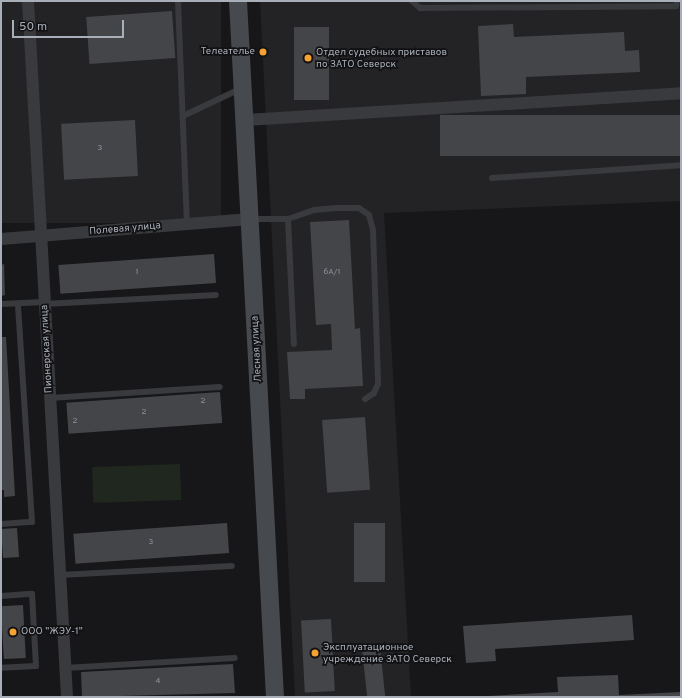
<!DOCTYPE html>
<meta charset="utf-8">
<style>
body{margin:0}
#map{position:relative;width:682px;height:698px;overflow:hidden;background:#171719;font-family:Overpass,sans-serif}
div>[style]{position:absolute}
.built>*{inset:0;background:#232326;transform-origin:0 0}
.green>*{inset:0;background:#1f271f;transform-origin:0 0}
.building>*{inset:0;background:#434549;transform-origin:0 0}
.service>*{height:6px;margin:-3px;padding:0 3px;transform-origin:3px;border-radius:3px;background:#383a3e}
.minor>*{height:12px;margin:-6px;padding:0 6px;transform-origin:6px;border-radius:6px;background:#383a3e}
.secondary>*{height:18px;margin:-9px;padding:0 9px;transform-origin:9px;border-radius:9px;background:#46494e}
.dots>*{width:11px;height:11px;translate:-50% -50%;box-sizing:border-box;border:2px solid #121214;border-radius:50%}
span{translate:-50% -50%;white-space:nowrap;text-align:center;line-height:1.15;-webkit-text-stroke:3.5px #121214;paint-order:stroke}
.number-label{font-size:8px;color:#90949d}
.number-label span{-webkit-text-stroke-width:0}
.poi-label{font-size:10px;color:#a9afb9}
.right{translate:-100% -50%;text-align:right}
.left{translate:0 -50%;text-align:left}
.street-label{font-size:10px;color:#a9afb9}
.frame{position:absolute;inset:0;border:2px solid #a9afb9;pointer-events:none}
.scale{position:absolute;left:12px;top:20px;width:112px;height:18px;box-sizing:border-box;border:2px solid #a9afb9;border-top:0;padding-left:5px;font-size:12px;line-height:14px;white-space:nowrap;color:#a9afb9;-webkit-text-stroke:3px #121214;paint-order:stroke}
</style>
<div id="map">
<div class="built">
<div style="left:1px;top:1px;width:220px;height:222px"></div>
<div style="clip-path:polygon(260px 1px,681px 1px,681px 201px,384px 213px,411px 697px,295px 697px)"></div>
</div>
<div class="green">
<div style="left:180px;top:464px;width:36px;height:88px;rotate:88deg"></div>
</div>
<div class="building">
<div style="left:172px;top:11px;width:47px;height:86px;rotate:86deg"></div>
<div style="clip-path:polygon(513px 24px,514px 37px,624px 32px,625px 51px,639px 50px,640px 72px,526px 77px,526px 94px,481px 96px,478px 26px)"></div>
<div style="left:294px;top:27px;width:35px;height:73px"></div>
<div style="left:681px;top:115px;width:41px;height:241px;rotate:90deg"></div>
<div style="left:135px;top:120px;width:56px;height:74px;rotate:87deg"></div>
<div style="clip-path:polygon(349px 220px,355px 329px,360px 328px,363px 386px,305px 389px,305px 399px,290px 399px,287px 352px,332px 350px,331px 324px,316px 325px,310px 222px)"></div>
<div style="left:214px;top:254px;width:29px;height:156px;rotate:86deg"></div>
<div style="clip-path:polygon(4px 264px,5px 295px,1px 296px,1px 265px)"></div>
<div style="clip-path:polygon(1px 337px,6px 337px,15px 496px,4px 497px,4px 490px,1px 490px)"></div>
<div style="left:220px;top:392px;width:31px;height:154px;rotate:86deg"></div>
<div style="left:365px;top:417px;width:73px;height:43px;rotate:86deg"></div>
<div style="left:227px;top:523px;width:30px;height:154px;rotate:86deg"></div>
<div style="left:354px;top:523px;width:31px;height:59px"></div>
<div style="left:17px;top:528px;width:29px;height:16px;rotate:86deg"></div>
<div style="left:23px;top:605px;width:53px;height:22px;rotate:87deg"></div>
<div style="clip-path:polygon(632px 615px,634px 640px,495px 649px,496px 661px,466px 663px,463px 626px)"></div>
<div style="left:331px;top:619px;width:72px;height:30px;rotate:87deg"></div>
<div style="left:380px;top:647px;width:50px;height:18px;rotate:84deg"></div>
<div style="clip-path:polygon(233px 664px,235px 693px,82px 697px,81px 672px)"></div>
<div style="clip-path:polygon(618px 675px,619px 695px,681px 692px,681px 697px,469px 697px,558px 692px,557px 677px)"></div>
</div>
<div class="service">
<div style="left:178px;top:1px;width:222px;rotate:87.7deg"></div>
<div style="left:412px;top:1px;width:11px;rotate:41deg"></div>
<div style="left:420px;top:8px;width:256px;rotate:-0.4deg"></div>
<div style="left:676px;top:6px;width:5px;rotate:-79deg"></div>
<div style="left:183px;top:116px;width:63px;rotate:-25.3deg"></div>
<div style="left:492px;top:178px;width:189px;rotate:-3.9deg"></div>
<div style="left:251px;top:219px;width:37px"></div>
<div style="left:288px;top:219px;width:28px;rotate:-19deg"></div>
<div style="left:314px;top:210px;width:23px;rotate:-5deg"></div>
<div style="left:337px;top:208px;width:22px"></div>
<div style="left:359px;top:208px;width:12px;rotate:35deg"></div>
<div style="left:369px;top:215px;width:16px;rotate:75deg"></div>
<div style="left:373px;top:230px;width:154px;rotate:88.1deg"></div>
<div style="left:378px;top:384px;width:10px;rotate:114deg"></div>
<div style="left:374px;top:393px;width:11px;rotate:146deg"></div>
<div style="left:288px;top:219px;width:125px;rotate:87.3deg"></div>
<div style="left:1px;top:304px;width:43px;rotate:-2.7deg"></div>
<div style="left:44px;top:304px;width:172px;rotate:-3deg"></div>
<div style="left:50px;top:398px;width:170px;rotate:-3.7deg"></div>
<div style="left:1px;top:524px;width:31px;rotate:-4deg"></div>
<div style="left:32px;top:522px;width:218px;rotate:-93.7deg"></div>
<div style="left:60px;top:575px;width:172px;rotate:-3deg"></div>
<div style="left:1px;top:596px;width:31px;rotate:-4deg"></div>
<div style="left:32px;top:594px;width:72px;rotate:86.8deg"></div>
<div style="left:36px;top:666px;width:35px;rotate:177deg"></div>
<div style="left:65px;top:668px;width:170px;rotate:-3.4deg"></div>
</div>
<div class="minor">
<div style="left:28px;top:1px;width:697px;rotate:86.79deg"></div>
<div style="left:245px;top:120px;width:437px;rotate:-3.5deg"></div>
<div style="left:1px;top:239px;width:250px;rotate:-4.6deg"></div>
</div>
<div class="secondary">
<div style="left:238px;top:1px;width:697px;rotate:86.96deg"></div>
</div>
<div class="dots">
<div style="left:263px;top:52px;background:#f6a232"></div>
<div style="left:308px;top:58px;background:#f6a232"></div>
<div style="left:13px;top:632px;background:#f6a232"></div>
<div style="left:315px;top:653px;background:#f6a232"></div>
</div>
<div class="number-label">
<span style="left:100px;top:149px">3</span>
<span style="left:137px;top:273px">1</span>
<span style="left:332px;top:273px">6А/1</span>
<span style="left:203px;top:402px">2</span>
<span style="left:144px;top:413px">2</span>
<span style="left:75px;top:422px">2</span>
<span style="left:151px;top:543px">3</span>
<span style="left:158px;top:682px">4</span>
</div>
<div class="poi-label">
<span class="right" style="left:255px;top:52px">Телеателье</span>
<span class="left" style="left:316px;top:58px">Отдел судебных приставов<br>по ЗАТО Северск</span>
<span class="left" style="left:21px;top:632px">ООО "ЖЭУ-1"</span>
<span class="left" style="left:323px;top:653px">Эксплуатационное<br>учреждение ЗАТО Северск</span>
</div>
<div class="street-label">
<span style="left:125px;top:229px;rotate:-5deg">Полевая улица</span>
<span style="left:47px;top:349px;rotate:-93deg">Пионерская улица</span>
<span style="left:257px;top:349px;rotate:-93deg">Лесная улица</span>
</div>
<div class="frame"></div>
<div class="scale">50 m</div>
</div>
